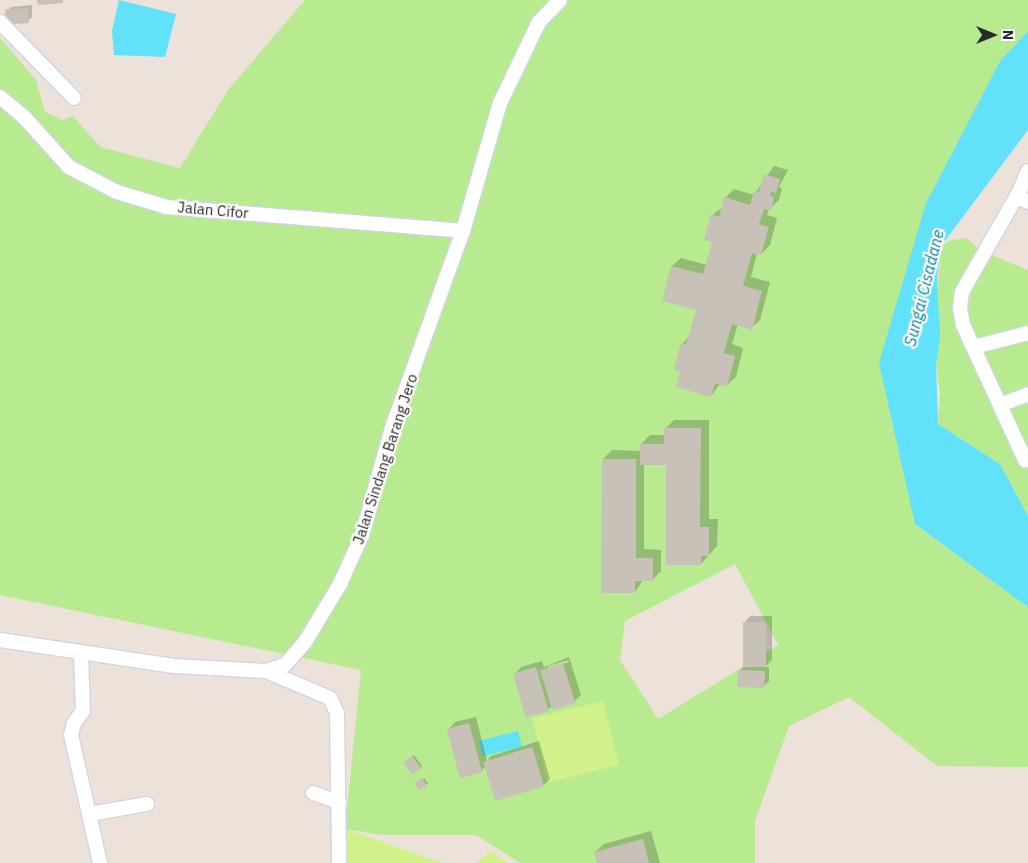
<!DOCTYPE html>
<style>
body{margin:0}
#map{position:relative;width:1028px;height:863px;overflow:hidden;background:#ede2d9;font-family:"IBM Plex Sans",sans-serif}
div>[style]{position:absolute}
.green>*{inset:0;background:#b8ea90}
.pitch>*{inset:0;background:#d1f28a;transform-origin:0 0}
.water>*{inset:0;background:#61e1fa;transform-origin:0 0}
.shadow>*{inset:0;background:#0003;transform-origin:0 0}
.building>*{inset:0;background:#c7c1b8;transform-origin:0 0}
.roads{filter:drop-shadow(1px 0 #ced5e4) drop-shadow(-1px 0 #ced5e4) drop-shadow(0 1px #ced5e4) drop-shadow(0 -1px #ced5e4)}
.minor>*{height:14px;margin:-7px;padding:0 7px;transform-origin:7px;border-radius:7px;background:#fff}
span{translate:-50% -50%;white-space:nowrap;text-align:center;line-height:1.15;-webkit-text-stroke:4.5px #fff;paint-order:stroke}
.street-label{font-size:15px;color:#292929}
.water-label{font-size:16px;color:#007ea6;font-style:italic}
.north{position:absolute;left:968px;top:10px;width:50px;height:50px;-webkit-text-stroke:4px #fff;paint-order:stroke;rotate:90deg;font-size:14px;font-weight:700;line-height:20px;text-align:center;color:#292929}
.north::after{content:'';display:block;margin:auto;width:18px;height:22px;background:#292929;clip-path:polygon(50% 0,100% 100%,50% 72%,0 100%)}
</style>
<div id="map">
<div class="green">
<div style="clip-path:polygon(evenodd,305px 0,1028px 0,1028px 31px,1000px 61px,926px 203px,915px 524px,1028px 607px,1028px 767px,937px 766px,849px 697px,789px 726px,755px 821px,755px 863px,520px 863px,476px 835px,382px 835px,345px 829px,361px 670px,0 595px,0 38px,36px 80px,45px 112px,63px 120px,73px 116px,100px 147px,180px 168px,228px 90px,305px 0,735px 564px,778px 645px,658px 719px,620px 660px,625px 621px,735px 564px)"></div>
<div style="clip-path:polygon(967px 238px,979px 250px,1028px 270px,1028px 516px,1000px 464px,938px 424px,940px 393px,936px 365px,940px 336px,936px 311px,941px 246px,951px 240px)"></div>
</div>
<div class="pitch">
<div style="left:603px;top:701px;width:66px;height:73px;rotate:76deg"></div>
<div style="clip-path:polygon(345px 829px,443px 863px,344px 863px)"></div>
<div style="clip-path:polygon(490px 851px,508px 863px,476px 863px)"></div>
</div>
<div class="water">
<div style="clip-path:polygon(119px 0,176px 14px,165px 57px,114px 55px,112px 31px)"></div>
<div style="clip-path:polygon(1028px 31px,1028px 130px,941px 246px,937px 279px,940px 336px,936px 365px,938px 424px,1000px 464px,1028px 516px,1028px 607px,915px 524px,879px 363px,926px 203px,1000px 61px)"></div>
<div style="left:518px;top:731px;width:16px;height:40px;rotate:76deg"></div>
</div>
<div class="shadow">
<div style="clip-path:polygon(32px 5px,32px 17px,28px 21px,7px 11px,11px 7px)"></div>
<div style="clip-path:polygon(774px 166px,788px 170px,779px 187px,782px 188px,779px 200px,769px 209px,767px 215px,777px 218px,770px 245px,761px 254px,757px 253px,751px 277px,770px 282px,760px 320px,751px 328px,738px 324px,732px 344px,743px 348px,736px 377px,727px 385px,720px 384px,711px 396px,682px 370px,682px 344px,690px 336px,697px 309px,672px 266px,681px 258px,707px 265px,713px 241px,712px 215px,723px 207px,725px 198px,734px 189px,754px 195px)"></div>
<div style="clip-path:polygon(674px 420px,709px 420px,709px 519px,718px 519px,717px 546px,701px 564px,667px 464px,644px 464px,644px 549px,661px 550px,661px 571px,652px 580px,643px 580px,635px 592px,603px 459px,612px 450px,641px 451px,641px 444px,650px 435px,665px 435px,665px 429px)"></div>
<div style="clip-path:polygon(750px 616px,772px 616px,772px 660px,765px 667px,769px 667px,769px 681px,765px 685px,739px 671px,744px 666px,744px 623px)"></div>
<div style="clip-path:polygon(evenodd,569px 657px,581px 695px,574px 702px,552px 706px,548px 710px,515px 674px,521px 667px,542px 661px,544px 667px,569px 657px,568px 660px,569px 662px,548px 669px,548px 666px,568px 660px)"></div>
<div style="clip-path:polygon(476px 717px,487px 761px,491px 756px,539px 741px,550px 779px,544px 785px,486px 766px,481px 771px,449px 729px,455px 722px)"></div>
<div style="left:414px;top:755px;width:14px;height:12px;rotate:54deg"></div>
<div style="clip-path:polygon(424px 778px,428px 783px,420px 789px,418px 782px)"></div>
<div style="clip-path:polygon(651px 831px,660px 863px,598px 863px,595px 852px,604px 844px)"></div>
</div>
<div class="building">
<div style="clip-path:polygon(37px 0,63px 0,63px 3px,38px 5px)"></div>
<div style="left:28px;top:8px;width:15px;height:23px;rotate:86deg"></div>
<div style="clip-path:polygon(764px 174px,780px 179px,776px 193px,771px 192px,770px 196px,774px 197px,771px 211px,764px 209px,759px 224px,769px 227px,761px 255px,752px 253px,743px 286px,762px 291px,752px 330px,732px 324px,724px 353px,735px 356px,727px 387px,715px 383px,711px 397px,676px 387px,680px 371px,674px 369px,681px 343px,686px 344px,696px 310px,662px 301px,671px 266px,703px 274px,712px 242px,704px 240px,711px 214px,719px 217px,724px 197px,750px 205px,754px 191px,759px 192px)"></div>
<div style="clip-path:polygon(664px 428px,701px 428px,700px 527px,709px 527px,709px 556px,701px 556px,701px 565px,666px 565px,666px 465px,640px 465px,640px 444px,664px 444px)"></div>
<div style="clip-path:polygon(602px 459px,636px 459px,636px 558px,653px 558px,653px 581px,635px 581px,635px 593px,601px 593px)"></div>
<div style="left:743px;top:622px;width:23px;height:45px"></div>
<div style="left:563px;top:663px;width:42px;height:24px;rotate:73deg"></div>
<div style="left:536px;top:667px;width:46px;height:24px;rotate:74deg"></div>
<div style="left:738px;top:670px;width:27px;height:17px;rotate:2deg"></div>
<div style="left:469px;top:723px;width:51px;height:23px;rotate:75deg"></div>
<div style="left:532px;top:747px;width:41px;height:51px;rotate:73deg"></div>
<div style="left:412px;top:756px;width:15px;height:11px;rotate:53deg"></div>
<div style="left:422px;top:778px;width:9px;height:9px;rotate:58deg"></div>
<div style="clip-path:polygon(643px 839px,649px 863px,597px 863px,594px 852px)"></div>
</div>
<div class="roads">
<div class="minor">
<div style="left:0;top:22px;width:106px;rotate:45.8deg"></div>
<div style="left:0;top:97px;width:31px;rotate:40deg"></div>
<div style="left:24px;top:117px;width:67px;rotate:48deg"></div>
<div style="left:69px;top:167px;width:54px;rotate:27.5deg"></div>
<div style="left:117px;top:192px;width:52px;rotate:16.7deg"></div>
<div style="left:167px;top:207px;width:297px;rotate:4.6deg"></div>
<div style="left:1028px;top:171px;width:23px;rotate:113deg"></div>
<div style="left:1019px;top:192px;width:7px;rotate:74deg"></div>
<div style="left:1021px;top:199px;width:8px;rotate:23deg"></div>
<div style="left:1019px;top:192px;width:115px;rotate:119.7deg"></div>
<div style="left:962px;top:292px;width:16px;rotate:97deg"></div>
<div style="left:960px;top:308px;width:17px;rotate:80deg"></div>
<div style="left:963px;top:325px;width:149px;rotate:65.3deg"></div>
<div style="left:1025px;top:460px;width:3px;rotate:-18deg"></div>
<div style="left:974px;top:347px;width:56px;rotate:-14.5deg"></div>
<div style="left:1000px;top:405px;width:30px;rotate:-21deg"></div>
<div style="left:0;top:640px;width:176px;rotate:8.5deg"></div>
<div style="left:174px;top:666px;width:92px;rotate:3.1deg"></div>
<div style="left:266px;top:671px;width:69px;rotate:22.9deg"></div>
<div style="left:330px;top:698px;width:17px;rotate:65deg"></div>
<div style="left:337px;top:713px;width:150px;rotate:89.2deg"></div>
<div style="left:81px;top:652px;width:59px;rotate:88.1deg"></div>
<div style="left:83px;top:711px;width:15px;rotate:127deg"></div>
<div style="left:74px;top:723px;width:12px;rotate:104deg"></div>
<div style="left:71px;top:735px;width:131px;rotate:77.2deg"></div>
<div style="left:266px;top:671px;width:20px;rotate:-18deg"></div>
<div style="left:285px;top:665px;width:30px;rotate:-49deg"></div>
<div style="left:305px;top:642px;width:68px;rotate:-58.9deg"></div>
<div style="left:340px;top:584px;width:54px;rotate:-65.8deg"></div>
<div style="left:362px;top:535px;width:114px;rotate:-74.3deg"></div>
<div style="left:393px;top:425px;width:206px;rotate:-70.2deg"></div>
<div style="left:463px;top:231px;width:133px;rotate:-73.9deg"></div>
<div style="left:500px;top:103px;width:90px;rotate:-64.3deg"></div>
<div style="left:539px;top:22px;width:30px;rotate:-46deg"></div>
<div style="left:313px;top:793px;width:28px;rotate:19deg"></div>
<div style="left:90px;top:814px;width:58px;rotate:-10deg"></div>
</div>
</div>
<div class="street-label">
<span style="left:213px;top:210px;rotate:5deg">Jalan Cifor</span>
<span style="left:385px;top:459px;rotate:-72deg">Jalan Sindang Barang Jero</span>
</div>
<div class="water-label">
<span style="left:924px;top:288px;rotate:-76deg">Sungai Cisadane</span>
</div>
<div class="north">N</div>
</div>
